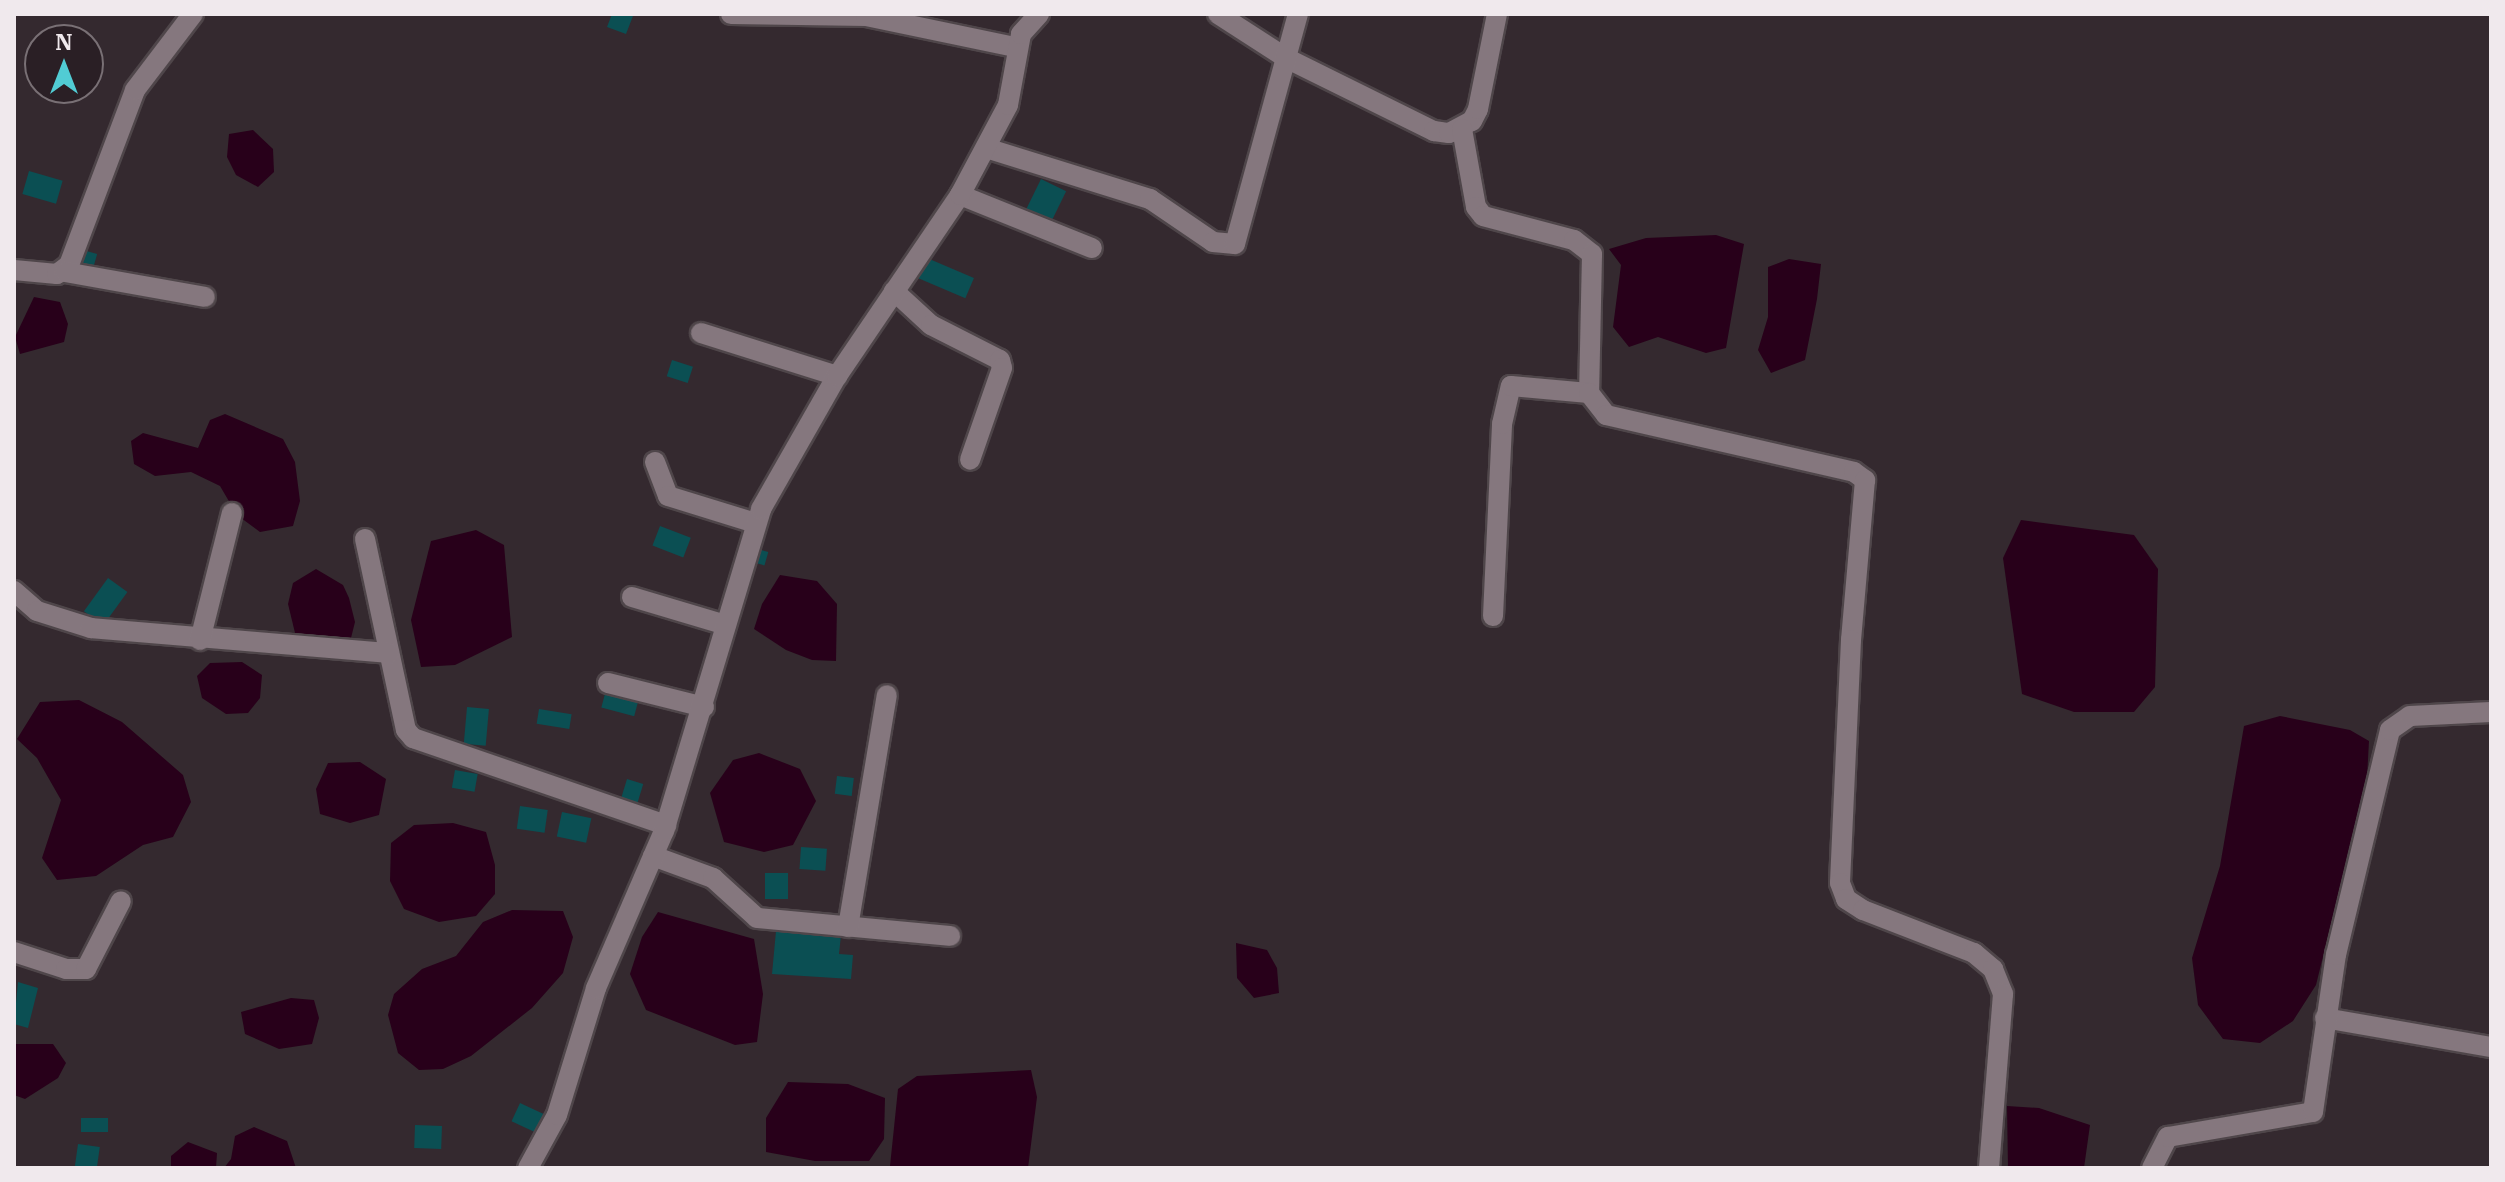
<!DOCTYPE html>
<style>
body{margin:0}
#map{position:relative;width:2505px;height:1182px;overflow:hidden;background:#34292f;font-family:"IBM Plex Serif",serif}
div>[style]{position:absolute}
.water>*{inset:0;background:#28001a}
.building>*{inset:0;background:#0b4f53;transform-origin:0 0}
.roads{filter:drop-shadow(2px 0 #4f464a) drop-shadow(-2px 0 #4f464a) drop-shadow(0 2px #4f464a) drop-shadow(0 -2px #4f464a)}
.street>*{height:20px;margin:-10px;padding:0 10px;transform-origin:10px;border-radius:10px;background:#85777e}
span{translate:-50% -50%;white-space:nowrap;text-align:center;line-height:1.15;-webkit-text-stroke:8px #2a1f25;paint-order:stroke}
.frame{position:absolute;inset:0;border:16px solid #f0e9ed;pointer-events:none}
.north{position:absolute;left:24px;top:24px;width:80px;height:80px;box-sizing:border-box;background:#2a1f25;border:2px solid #797075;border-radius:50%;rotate:0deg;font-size:22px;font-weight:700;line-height:32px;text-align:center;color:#f0e9ed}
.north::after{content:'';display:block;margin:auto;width:28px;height:36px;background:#51ccd4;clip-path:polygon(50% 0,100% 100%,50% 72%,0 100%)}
</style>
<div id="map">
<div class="water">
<div style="clip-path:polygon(253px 130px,273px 149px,274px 172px,258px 187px,236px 175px,227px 157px,229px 134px)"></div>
<div style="clip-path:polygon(1716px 235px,1744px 244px,1726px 348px,1706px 353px,1658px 337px,1629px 347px,1613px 327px,1621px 265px,1609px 249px,1646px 238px)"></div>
<div style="clip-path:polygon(1789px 259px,1821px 264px,1817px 299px,1805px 360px,1771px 373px,1758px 350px,1768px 317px,1768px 267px)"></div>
<div style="clip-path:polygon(34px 297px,60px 302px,68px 324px,64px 342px,20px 354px,15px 337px)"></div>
<div style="clip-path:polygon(225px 414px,283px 439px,295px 462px,300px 501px,293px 526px,260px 532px,237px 515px,220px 486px,191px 472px,155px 476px,134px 464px,131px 441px,143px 433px,198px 448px,210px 420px)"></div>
<div style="clip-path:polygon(2021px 520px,2134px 535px,2158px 569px,2155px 687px,2134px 712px,2074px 712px,2022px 694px,2003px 558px)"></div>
<div style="clip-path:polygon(476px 530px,504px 545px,512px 637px,455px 665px,421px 667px,411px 620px,431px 541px)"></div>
<div style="clip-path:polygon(316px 569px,343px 585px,349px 598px,355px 622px,350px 642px,296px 637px,288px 604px,293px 583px)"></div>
<div style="clip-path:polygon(780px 575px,817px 581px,837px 604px,836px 661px,812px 660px,786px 650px,754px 629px,762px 604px)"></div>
<div style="clip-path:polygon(242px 662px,262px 675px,260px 698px,248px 713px,226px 714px,202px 698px,197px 676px,210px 663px)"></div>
<div style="clip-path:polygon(79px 700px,122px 722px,183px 775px,191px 802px,173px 837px,143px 845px,96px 876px,57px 880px,42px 858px,61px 800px,37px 758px,17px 739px,40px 702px)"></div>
<div style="clip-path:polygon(2280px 716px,2350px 730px,2369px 741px,2367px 778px,2316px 985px,2293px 1021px,2260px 1043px,2223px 1039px,2198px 1005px,2192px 958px,2220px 866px,2244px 726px)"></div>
<div style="clip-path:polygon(759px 753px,800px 769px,816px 801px,793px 845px,764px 852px,724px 842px,710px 793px,733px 760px)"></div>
<div style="clip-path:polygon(360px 762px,386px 779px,379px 815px,350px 823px,320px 814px,316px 789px,328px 763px)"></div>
<div style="clip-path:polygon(453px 823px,486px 832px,495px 865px,495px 894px,476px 916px,439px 922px,404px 909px,390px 881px,391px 843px,414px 825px)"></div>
<div style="clip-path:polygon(512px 910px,563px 911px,573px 937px,563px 973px,532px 1008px,471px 1056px,443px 1069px,419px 1070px,398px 1053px,388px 1015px,394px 994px,422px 969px,456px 956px,483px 922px)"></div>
<div style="clip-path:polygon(658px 912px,754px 939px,763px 994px,757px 1042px,735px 1045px,646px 1010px,630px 974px,642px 937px)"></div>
<div style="clip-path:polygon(1236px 943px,1267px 950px,1277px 968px,1279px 993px,1254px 998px,1237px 978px)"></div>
<div style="clip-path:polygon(291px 998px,314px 1000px,319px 1018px,312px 1044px,279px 1049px,245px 1034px,241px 1012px)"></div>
<div style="clip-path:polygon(14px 1044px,53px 1044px,66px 1063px,58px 1078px,25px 1099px,14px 1095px)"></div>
<div style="clip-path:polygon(1031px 1070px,1037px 1097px,1028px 1168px,890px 1166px,898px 1089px,917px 1076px)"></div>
<div style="clip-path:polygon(788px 1082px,848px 1084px,885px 1098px,884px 1139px,869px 1161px,815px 1161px,766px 1152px,766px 1118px)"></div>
<div style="clip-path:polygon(2007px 1106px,2039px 1108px,2090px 1125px,2084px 1168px,2008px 1168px)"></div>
<div style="clip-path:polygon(254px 1127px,287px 1141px,296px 1168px,224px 1168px,231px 1159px,235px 1136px)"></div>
<div style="clip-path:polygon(188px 1142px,217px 1153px,216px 1168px,171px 1168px,171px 1156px)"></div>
</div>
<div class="building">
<div style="clip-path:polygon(612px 14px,633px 16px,626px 34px,607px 27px)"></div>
<div style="left:29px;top:171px;width:35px;height:24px;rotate:16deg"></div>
<div style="left:1041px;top:179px;width:28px;height:41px;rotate:26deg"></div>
<div style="left:76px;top:248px;width:22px;height:17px;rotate:16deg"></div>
<div style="left:927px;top:258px;width:51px;height:22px;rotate:23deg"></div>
<div style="left:672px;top:360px;width:22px;height:17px;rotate:18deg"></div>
<div style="left:660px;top:526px;width:33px;height:21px;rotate:21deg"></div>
<div style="left:751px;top:547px;width:18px;height:14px;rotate:16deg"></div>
<div style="left:108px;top:578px;width:24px;height:41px;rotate:36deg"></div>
<div style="left:606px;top:690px;width:34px;height:18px;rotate:15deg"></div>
<div style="left:467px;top:707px;width:22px;height:37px;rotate:5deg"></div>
<div style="left:539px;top:709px;width:33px;height:15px;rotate:9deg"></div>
<div style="left:455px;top:770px;width:23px;height:18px;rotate:10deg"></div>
<div style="left:837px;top:776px;width:17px;height:18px;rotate:7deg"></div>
<div style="left:627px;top:779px;width:17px;height:28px;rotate:17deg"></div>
<div style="left:520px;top:806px;width:28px;height:23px;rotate:8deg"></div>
<div style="left:562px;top:812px;width:30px;height:25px;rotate:12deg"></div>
<div style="left:801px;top:847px;width:26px;height:22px;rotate:4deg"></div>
<div style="left:765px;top:873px;width:23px;height:26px"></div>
<div style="clip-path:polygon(776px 931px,841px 935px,839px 954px,853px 955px,851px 979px,772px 974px)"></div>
<div style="clip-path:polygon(18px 982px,38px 988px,28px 1028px,14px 1024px)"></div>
<div style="left:520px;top:1103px;width:29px;height:20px;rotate:25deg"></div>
<div style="left:81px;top:1118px;width:27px;height:14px"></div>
<div style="left:415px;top:1125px;width:27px;height:23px;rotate:2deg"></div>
<div style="left:78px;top:1144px;width:22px;height:23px;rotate:8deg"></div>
</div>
<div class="roads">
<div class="street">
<div style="left:731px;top:14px;width:135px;rotate:0.8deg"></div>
<div style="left:866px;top:16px;width:152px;rotate:11.8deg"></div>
<div style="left:1218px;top:14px;width:81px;rotate:32.9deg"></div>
<div style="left:1286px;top:58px;width:165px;rotate:26.3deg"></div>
<div style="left:1434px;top:131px;width:15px;rotate:8deg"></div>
<div style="left:1449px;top:133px;width:26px;rotate:-28deg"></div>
<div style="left:1472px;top:121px;width:13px;rotate:-63deg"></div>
<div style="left:1478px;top:109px;width:97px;rotate:-78.7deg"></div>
<div style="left:1462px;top:129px;width:79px;rotate:79.8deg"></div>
<div style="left:1476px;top:207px;width:11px;rotate:52deg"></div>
<div style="left:1483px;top:216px;width:94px;rotate:14.8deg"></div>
<div style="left:1574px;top:240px;width:23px;rotate:38deg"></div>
<div style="left:1592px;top:254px;width:139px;rotate:91.2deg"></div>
<div style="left:986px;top:148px;width:172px;rotate:17.3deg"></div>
<div style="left:1150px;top:199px;width:76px;rotate:34.3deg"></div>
<div style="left:1213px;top:242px;width:22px;rotate:5deg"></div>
<div style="left:1235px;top:244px;width:238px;rotate:-74.7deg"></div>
<div style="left:960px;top:195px;width:142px;rotate:21.9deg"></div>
<div style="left:14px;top:270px;width:43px;rotate:5.3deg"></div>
<div style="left:57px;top:274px;width:15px;rotate:-37deg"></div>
<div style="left:69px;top:265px;width:187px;rotate:-69.3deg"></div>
<div style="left:135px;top:90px;width:96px;rotate:-52.7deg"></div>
<div style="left:65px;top:272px;width:142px;rotate:10.1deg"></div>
<div style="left:894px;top:291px;width:50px;rotate:42.6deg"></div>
<div style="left:931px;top:325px;width:77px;rotate:26.9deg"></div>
<div style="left:1000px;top:360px;width:8px;rotate:76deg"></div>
<div style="left:1002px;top:368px;width:97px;rotate:109.2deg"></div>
<div style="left:701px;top:333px;width:143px;rotate:17.5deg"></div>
<div style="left:655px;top:462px;width:36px;rotate:69deg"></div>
<div style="left:668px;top:496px;width:91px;rotate:17.2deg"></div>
<div style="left:365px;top:539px;width:195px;rotate:77.9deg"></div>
<div style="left:406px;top:730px;width:11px;rotate:49deg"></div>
<div style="left:413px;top:738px;width:268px;rotate:19deg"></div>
<div style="left:14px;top:591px;width:30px;rotate:41deg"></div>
<div style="left:37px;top:611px;width:57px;rotate:17.5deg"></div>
<div style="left:91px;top:628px;width:299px;rotate:4.8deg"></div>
<div style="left:632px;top:597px;width:98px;rotate:16.6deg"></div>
<div style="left:1493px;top:616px;width:192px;rotate:-87.3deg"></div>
<div style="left:1502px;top:424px;width:39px;rotate:-77deg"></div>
<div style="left:1511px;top:386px;width:78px;rotate:5.1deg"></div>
<div style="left:1589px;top:393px;width:28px;rotate:52deg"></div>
<div style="left:1606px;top:415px;width:254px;rotate:12.9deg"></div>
<div style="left:1854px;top:472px;width:14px;rotate:36deg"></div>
<div style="left:1865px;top:480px;width:161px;rotate:95deg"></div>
<div style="left:1851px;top:640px;width:243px;rotate:92.6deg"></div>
<div style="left:1840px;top:883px;width:17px;rotate:69deg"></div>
<div style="left:1846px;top:899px;width:20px;rotate:33deg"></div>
<div style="left:1863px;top:910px;width:119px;rotate:21.2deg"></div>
<div style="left:1974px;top:953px;width:25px;rotate:40deg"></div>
<div style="left:1993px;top:969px;width:27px;rotate:68deg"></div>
<div style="left:2003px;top:994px;width:175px;rotate:94.6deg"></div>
<div style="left:200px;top:640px;width:131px;rotate:-75.9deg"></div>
<div style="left:608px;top:683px;width:99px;rotate:14deg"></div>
<div style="left:653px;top:856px;width:64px;rotate:20.1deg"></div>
<div style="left:713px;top:878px;width:59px;rotate:42.3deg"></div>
<div style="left:757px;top:918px;width:194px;rotate:5.3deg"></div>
<div style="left:848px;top:927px;width:235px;rotate:-80.5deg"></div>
<div style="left:14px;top:952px;width:55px;rotate:18.1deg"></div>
<div style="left:66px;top:969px;width:20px"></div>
<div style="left:86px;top:969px;width:76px;rotate:-62.8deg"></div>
<div style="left:2325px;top:1018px;width:169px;rotate:9.9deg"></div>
<div style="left:528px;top:1168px;width:60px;rotate:-61.3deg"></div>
<div style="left:557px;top:1115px;width:133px;rotate:-72.9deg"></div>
<div style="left:596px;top:988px;width:171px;rotate:-66.6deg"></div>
<div style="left:664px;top:831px;width:336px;rotate:-73.2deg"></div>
<div style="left:761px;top:509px;width:153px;rotate:-60.3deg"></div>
<div style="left:837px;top:376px;width:219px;rotate:-55.8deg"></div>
<div style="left:960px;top:195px;width:102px;rotate:-61.9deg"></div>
<div style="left:1008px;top:105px;width:72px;rotate:-79.6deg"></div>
<div style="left:1021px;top:34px;width:27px;rotate:-48deg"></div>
<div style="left:2152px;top:1168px;width:35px;rotate:-63deg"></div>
<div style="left:2168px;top:1137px;width:147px;rotate:-9.8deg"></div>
<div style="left:2313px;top:1112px;width:159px;rotate:-81.7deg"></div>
<div style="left:2336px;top:955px;width:231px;rotate:-76.5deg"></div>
<div style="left:2390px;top:730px;width:24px;rotate:-35deg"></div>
<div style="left:2410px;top:716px;width:81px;rotate:-2.8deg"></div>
</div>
</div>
<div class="frame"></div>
<div class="north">N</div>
</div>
